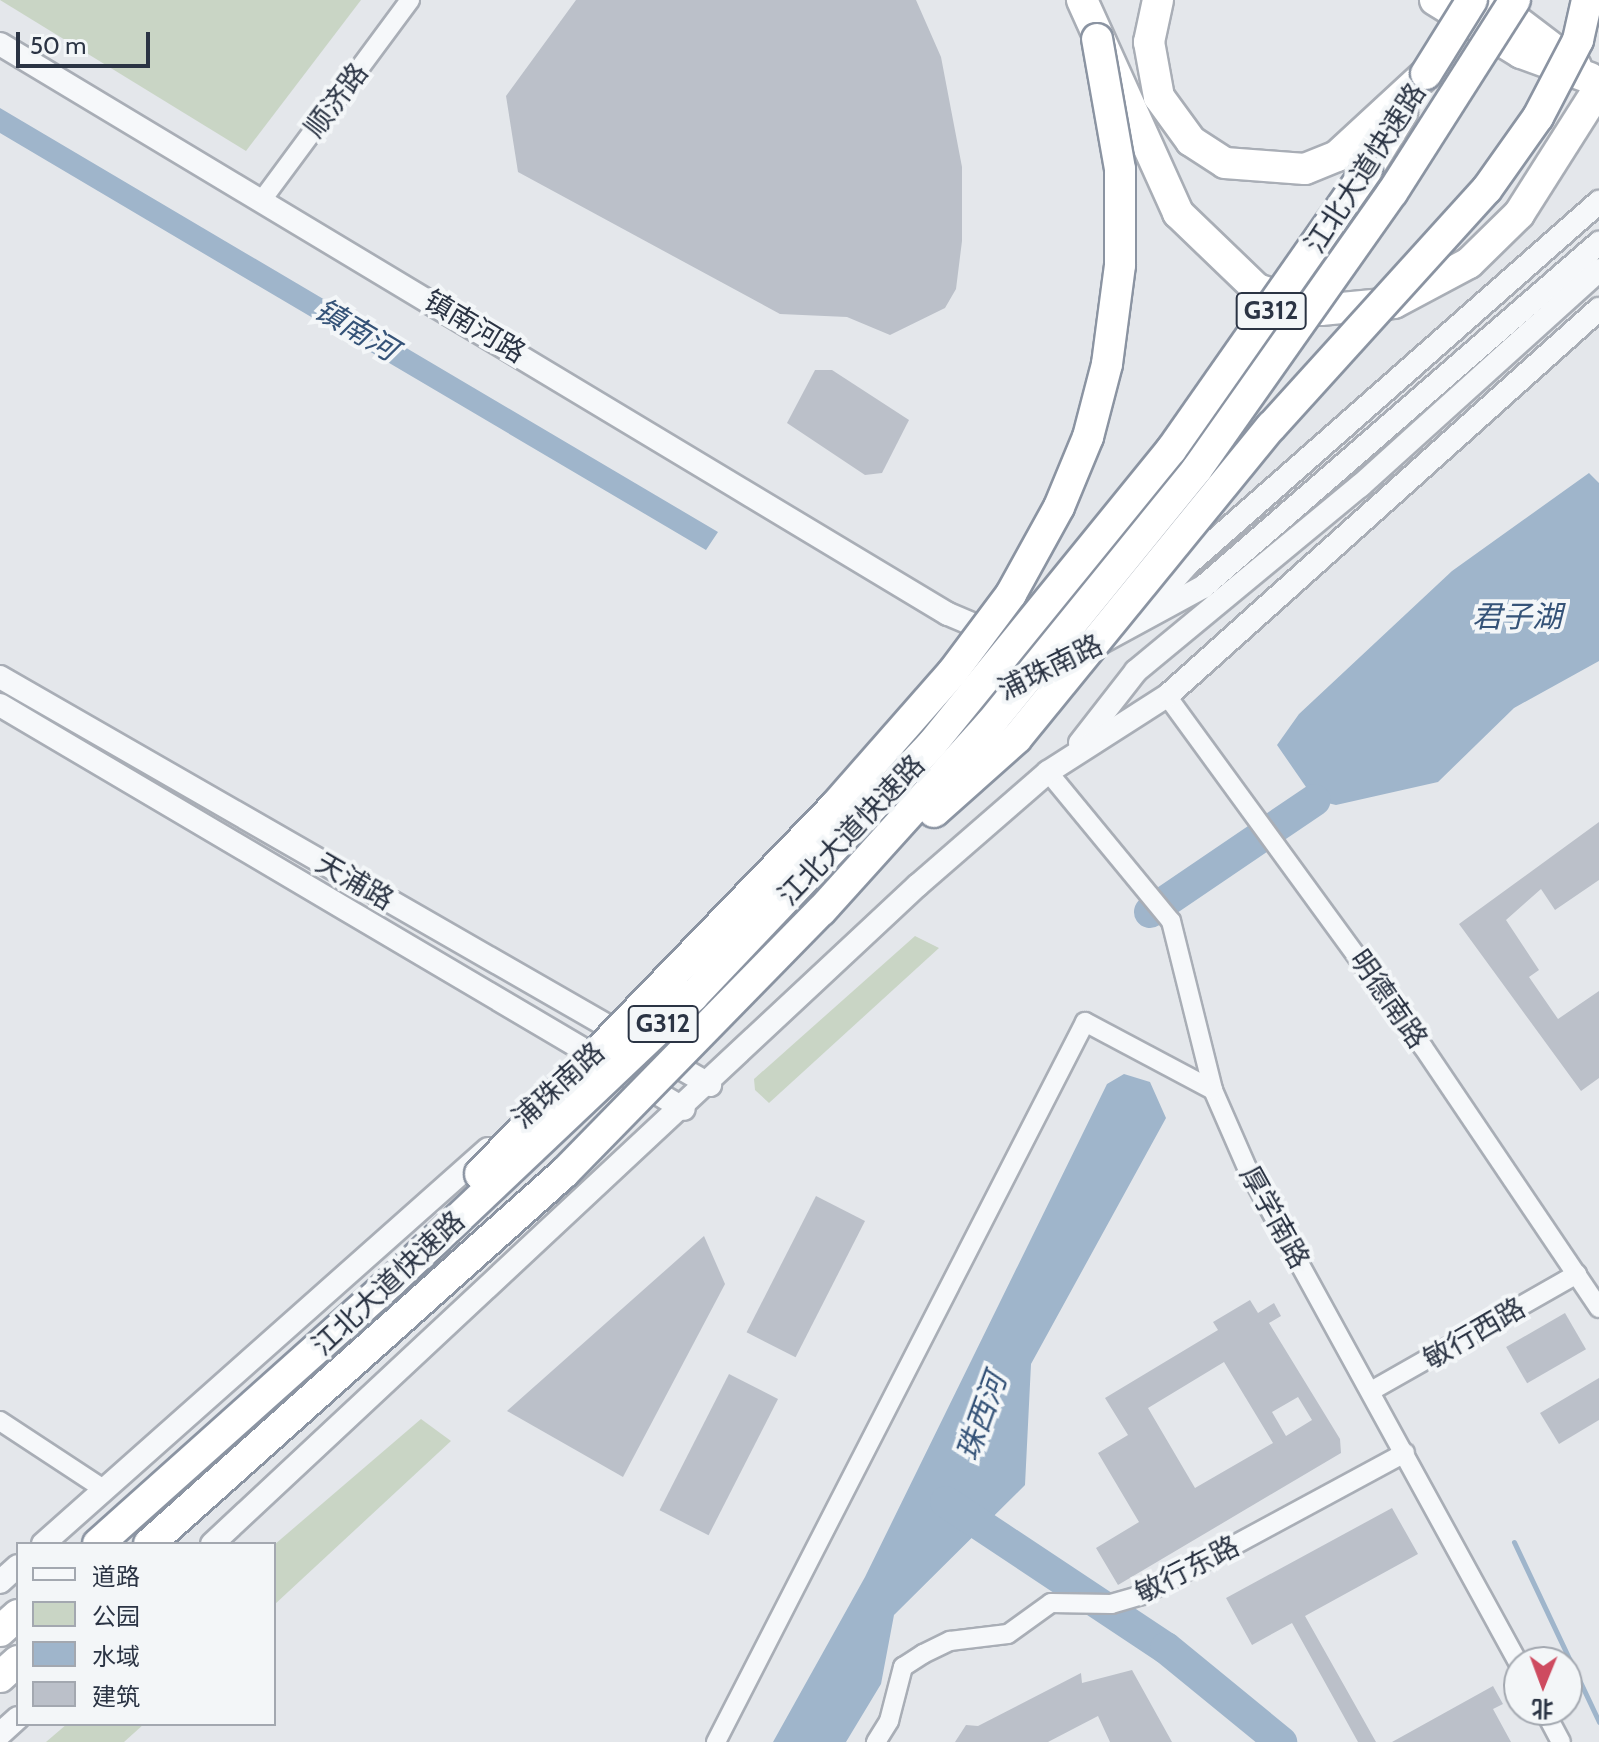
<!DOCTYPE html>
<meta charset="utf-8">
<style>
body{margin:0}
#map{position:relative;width:1599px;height:1742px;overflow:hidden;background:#e4e7eb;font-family:Cabin,"Noto Sans SC",sans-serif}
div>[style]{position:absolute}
.green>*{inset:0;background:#c9d5c5}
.water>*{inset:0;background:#9fb5cb}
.stream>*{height:5px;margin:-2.5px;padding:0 2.5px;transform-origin:2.5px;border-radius:2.5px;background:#9fb5cb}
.river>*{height:32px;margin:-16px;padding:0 16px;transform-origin:16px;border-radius:16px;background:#9fb5cb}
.building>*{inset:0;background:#bbc0c9;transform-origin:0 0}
.roads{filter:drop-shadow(2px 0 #a9aeb6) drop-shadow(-2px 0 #a9aeb6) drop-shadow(0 2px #a9aeb6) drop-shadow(0 -2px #a9aeb6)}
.minor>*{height:18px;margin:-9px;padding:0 9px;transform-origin:9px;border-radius:9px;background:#f6f8fa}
.tertiary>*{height:22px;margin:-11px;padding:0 11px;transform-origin:11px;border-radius:11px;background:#f6f8fa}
.trunk>*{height:30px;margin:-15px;padding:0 15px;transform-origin:15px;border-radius:15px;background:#fff}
.bridges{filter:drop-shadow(2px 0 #8b94a2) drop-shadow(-2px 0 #8b94a2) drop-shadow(0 2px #8b94a2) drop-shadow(0 -2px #8b94a2)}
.trunk-bridge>*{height:30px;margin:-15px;padding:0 15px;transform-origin:15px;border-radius:15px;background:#fff}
span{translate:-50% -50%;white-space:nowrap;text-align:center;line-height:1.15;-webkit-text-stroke:8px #f3f6f8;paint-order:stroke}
.shield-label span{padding:2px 6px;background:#f3f6f8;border:2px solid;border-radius:6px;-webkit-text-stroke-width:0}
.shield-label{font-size:26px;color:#2b3444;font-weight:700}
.street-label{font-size:28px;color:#2b3444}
.water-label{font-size:30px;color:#355378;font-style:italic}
.legend{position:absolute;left:16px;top:1542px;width:260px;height:184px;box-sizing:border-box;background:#f3f6f8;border:2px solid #a3a8b0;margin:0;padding:10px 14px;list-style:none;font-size:24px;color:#2b3444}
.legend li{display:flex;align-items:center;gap:16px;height:40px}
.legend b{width:40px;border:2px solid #a3a8b0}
.north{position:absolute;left:1503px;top:1646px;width:80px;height:80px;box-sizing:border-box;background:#f3f6f8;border:2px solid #a3a8b0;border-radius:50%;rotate:181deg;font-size:22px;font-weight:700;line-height:32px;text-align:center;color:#2b3444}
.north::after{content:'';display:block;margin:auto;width:28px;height:36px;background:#ce4b60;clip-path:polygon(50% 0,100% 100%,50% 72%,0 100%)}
.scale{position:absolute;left:16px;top:32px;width:134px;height:36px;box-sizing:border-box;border:4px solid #2b3444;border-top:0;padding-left:10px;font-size:24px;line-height:28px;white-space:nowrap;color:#2b3444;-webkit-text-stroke:6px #f3f6f8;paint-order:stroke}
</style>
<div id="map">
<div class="green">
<div style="clip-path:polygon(0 0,361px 0,246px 151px)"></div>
<div style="clip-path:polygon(915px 936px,939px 948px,769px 1103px,755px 1090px,754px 1079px)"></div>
<div style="clip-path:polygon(421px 1419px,451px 1441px,274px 1605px,274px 1545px)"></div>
<div style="clip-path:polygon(67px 1724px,144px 1724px,124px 1742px,46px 1742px)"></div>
</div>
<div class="water">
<div style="clip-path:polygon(0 108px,225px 241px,718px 532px,706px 550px,196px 249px,0 133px)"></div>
<div style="clip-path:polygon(1589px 473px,1599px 483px,1599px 661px,1514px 708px,1438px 782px,1336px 805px,1315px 800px,1277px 745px,1299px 714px,1452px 571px)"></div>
<div style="clip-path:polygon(1124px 1074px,1150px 1082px,1166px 1118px,1031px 1364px,1025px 1485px,894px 1615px,881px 1684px,846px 1742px,773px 1742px,865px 1577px,1107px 1084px)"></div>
</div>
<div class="stream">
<div style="left:1514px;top:1542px;width:199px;rotate:64.7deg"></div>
</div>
<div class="river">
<div style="left:1150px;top:912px;width:199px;rotate:-34.2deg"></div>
<div style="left:946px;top:1502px;width:264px;rotate:33.6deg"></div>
<div style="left:1166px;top:1648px;width:149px;rotate:39.3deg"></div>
</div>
<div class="building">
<div style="clip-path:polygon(576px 0,916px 0,941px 57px,962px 167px,962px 241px,956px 289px,945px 308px,890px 335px,847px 317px,780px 314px,518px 172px,506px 96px)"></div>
<div style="clip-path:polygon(815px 370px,832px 370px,909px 420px,882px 473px,865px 475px,787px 423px)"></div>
<div style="clip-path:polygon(1599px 822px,1599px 880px,1555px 910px,1541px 889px,1506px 920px,1539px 970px,1529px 977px,1558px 1019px,1599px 991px,1599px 1078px,1581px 1091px,1459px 924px)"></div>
<div style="left:816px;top:1196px;width:55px;height:153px;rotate:27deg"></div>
<div style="clip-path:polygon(704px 1236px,725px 1284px,623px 1477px,507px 1411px)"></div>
<div style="clip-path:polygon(evenodd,1250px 1300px,1258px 1313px,1274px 1303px,1281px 1316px,1269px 1323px,1340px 1439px,1341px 1453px,1118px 1585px,1096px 1548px,1139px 1522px,1098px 1453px,1128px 1435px,1105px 1398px,1218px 1330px,1213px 1322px,1250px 1300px,1224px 1362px,1273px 1443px,1195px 1488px,1148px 1408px,1224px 1362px,1250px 1300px,1298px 1397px,1312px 1420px,1286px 1436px,1272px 1412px,1298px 1397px)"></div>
<div style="left:1565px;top:1313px;width:42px;height:68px;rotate:60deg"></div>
<div style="left:729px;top:1374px;width:55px;height:153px;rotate:27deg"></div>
<div style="clip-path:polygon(1599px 1378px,1599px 1420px,1559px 1444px,1540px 1413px)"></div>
<div style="clip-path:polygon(1392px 1508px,1418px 1554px,1305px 1616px,1376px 1742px,1358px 1742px,1292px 1623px,1252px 1645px,1226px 1598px)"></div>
<div style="clip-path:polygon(1132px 1670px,1172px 1742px,1110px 1742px,1098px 1716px,1048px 1742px,955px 1742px,966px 1725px,978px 1726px,1081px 1673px,1082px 1683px)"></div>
<div style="clip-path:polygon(1493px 1686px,1503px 1704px,1493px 1709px,1511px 1742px,1392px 1742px)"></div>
</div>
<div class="roads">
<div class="minor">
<div style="left:262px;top:200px;width:249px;rotate:-53.5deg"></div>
<div style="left:1167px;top:696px;width:434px;rotate:53.9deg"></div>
<div style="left:1423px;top:1047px;width:315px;rotate:56deg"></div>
<div style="left:1048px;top:772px;width:193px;rotate:50.5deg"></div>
<div style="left:1171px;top:921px;width:174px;rotate:76deg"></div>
<div style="left:1213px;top:1090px;width:85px;rotate:66.4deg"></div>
<div style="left:1247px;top:1168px;width:566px;rotate:61.26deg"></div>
<div style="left:1371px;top:1391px;width:237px;rotate:-29.6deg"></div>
<div style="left:0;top:1421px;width:126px;rotate:33.3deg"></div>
<div style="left:1544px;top:1710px;width:36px;rotate:62deg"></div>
<div style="left:716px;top:1742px;width:809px;rotate:-62.86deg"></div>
<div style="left:1085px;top:1022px;width:145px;rotate:28deg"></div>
<div style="left:876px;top:1742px;width:25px;rotate:-58deg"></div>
<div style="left:889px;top:1721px;width:56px;rotate:-75.5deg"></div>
<div style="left:903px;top:1667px;width:24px;rotate:-33deg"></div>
<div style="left:923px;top:1654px;width:30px;rotate:-26deg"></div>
<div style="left:950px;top:1641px;width:58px;rotate:-6.9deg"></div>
<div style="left:1008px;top:1634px;width:53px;rotate:-35.8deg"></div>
<div style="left:1051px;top:1603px;width:60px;rotate:1deg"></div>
<div style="left:1111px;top:1604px;width:32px;rotate:-16deg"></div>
<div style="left:1142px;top:1595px;width:299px;rotate:-28.4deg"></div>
</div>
<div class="tertiary">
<div style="left:0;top:44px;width:1106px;rotate:31.02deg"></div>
<div style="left:948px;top:614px;width:121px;rotate:22.9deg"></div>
<div style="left:1142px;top:616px;width:69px;rotate:-48.5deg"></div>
<div style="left:1188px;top:564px;width:548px;rotate:-41.37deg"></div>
<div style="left:1096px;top:645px;width:122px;rotate:-28.5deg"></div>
<div style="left:1203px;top:587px;width:525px;rotate:-40.98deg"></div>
<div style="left:0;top:677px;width:819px;rotate:29.88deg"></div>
<div style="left:0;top:705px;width:794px;rotate:30.57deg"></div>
<div style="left:1080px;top:743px;width:91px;rotate:-52.1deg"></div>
<div style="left:1136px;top:671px;width:291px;rotate:-39.6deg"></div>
<div style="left:1360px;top:486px;width:322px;rotate:-42.1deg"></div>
<div style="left:43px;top:1544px;width:595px;rotate:-41.59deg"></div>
<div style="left:212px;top:1544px;width:966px;rotate:-43.03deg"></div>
<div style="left:918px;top:885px;width:172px;rotate:-41deg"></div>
<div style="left:1048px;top:772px;width:141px;rotate:-32.6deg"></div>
<div style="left:1167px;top:696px;width:580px;rotate:-41.86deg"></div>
<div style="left:0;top:1582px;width:24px;rotate:-42deg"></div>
<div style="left:0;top:1734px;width:24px;rotate:-42deg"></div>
</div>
<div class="trunk">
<div style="left:1082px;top:0;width:234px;rotate:65.7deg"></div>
<div style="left:1178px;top:213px;width:110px;rotate:43.9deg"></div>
<div style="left:1257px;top:289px;width:67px;rotate:18.2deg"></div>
<div style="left:1321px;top:310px;width:73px;rotate:-5.5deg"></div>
<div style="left:1394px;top:303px;width:85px;rotate:-28.1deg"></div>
<div style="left:1469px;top:263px;width:70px;rotate:-44.4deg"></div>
<div style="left:1519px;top:214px;width:149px;rotate:-57.6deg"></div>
<div style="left:1158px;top:0;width:43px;rotate:102.1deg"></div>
<div style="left:1149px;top:42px;width:56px;rotate:79.7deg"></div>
<div style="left:1159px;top:97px;width:54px;rotate:54deg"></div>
<div style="left:1191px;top:141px;width:40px;rotate:32.9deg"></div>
<div style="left:1225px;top:163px;width:80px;rotate:4.3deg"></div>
<div style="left:1305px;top:169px;width:35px;rotate:-22deg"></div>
<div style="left:1337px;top:156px;width:121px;rotate:-42.7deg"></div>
<div style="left:1435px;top:0;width:101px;rotate:31.6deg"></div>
<div style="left:1521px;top:53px;width:73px;rotate:19.9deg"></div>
<div style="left:1489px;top:0;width:109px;rotate:37.2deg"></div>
<div style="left:1367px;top:170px;width:67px;rotate:-58.4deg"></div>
<div style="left:0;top:1631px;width:24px;rotate:-42deg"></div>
<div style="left:0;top:1677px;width:24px;rotate:-42deg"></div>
</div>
</div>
<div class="bridges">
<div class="trunk-bridge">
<div style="left:1426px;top:74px;width:87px;rotate:-58.1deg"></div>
<div style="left:934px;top:812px;width:111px;rotate:-41.7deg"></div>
<div style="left:1017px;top:738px;width:402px;rotate:-50.8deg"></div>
<div style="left:1271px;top:427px;width:321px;rotate:-47.8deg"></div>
<div style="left:1487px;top:189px;width:88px;rotate:-54.7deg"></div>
<div style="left:1538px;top:117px;width:87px;rotate:-62.5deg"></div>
<div style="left:1578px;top:40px;width:41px;rotate:-77.3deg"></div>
<div style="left:480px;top:1174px;width:511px;rotate:-46.03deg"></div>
<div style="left:835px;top:806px;width:177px;rotate:-48.7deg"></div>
<div style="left:952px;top:673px;width:99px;rotate:-53.2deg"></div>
<div style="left:1011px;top:594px;width:99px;rotate:-61.1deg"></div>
<div style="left:1059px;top:507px;width:76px;rotate:-67.5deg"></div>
<div style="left:1088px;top:437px;width:75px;rotate:-75.4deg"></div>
<div style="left:1107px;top:364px;width:100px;rotate:-82.5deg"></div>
<div style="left:1120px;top:265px;width:96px;rotate:-90deg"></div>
<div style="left:1120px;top:169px;width:132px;rotate:-100deg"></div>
<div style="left:98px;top:1544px;width:393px;rotate:-41.8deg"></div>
<div style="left:391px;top:1282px;width:416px;rotate:-43.4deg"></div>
<div style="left:693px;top:996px;width:347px;rotate:-46.5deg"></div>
<div style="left:932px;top:744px;width:379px;rotate:-50.9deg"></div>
<div style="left:1171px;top:450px;width:342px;rotate:-55deg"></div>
<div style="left:149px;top:1544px;width:557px;rotate:-41.8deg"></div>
<div style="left:564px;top:1173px;width:367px;rotate:-45.6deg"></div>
<div style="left:821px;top:911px;width:252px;rotate:-47.9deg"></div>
<div style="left:990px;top:724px;width:328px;rotate:-50.9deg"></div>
<div style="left:1197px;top:469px;width:338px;rotate:-54.8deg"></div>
<div style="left:1392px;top:193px;width:229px;rotate:-57.5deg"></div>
</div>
</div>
<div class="shield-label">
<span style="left:1271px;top:311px">G312</span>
<span style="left:663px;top:1024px">G312</span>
</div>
<div class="street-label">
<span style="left:336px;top:100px;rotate:-53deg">顺济路</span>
<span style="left:1365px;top:168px;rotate:-57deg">江北大道快速路</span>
<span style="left:475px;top:326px;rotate:31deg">镇南河路</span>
<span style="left:1050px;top:667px;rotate:-26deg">浦珠南路</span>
<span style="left:851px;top:830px;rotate:-46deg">江北大道快速路</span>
<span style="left:355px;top:881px;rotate:30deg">天浦路</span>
<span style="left:1389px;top:999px;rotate:55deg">明德南路</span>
<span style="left:558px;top:1085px;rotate:-42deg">浦珠南路</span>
<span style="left:1275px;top:1217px;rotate:61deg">厚学南路</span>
<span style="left:388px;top:1283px;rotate:-43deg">江北大道快速路</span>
<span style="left:1474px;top:1333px;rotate:-30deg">敏行西路</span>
<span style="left:1187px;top:1569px;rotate:-27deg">敏行东路</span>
</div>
<div class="water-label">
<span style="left:356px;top:330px;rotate:31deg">镇南河</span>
<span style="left:1517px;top:617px">君子湖</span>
<span style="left:982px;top:1417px;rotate:-70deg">珠西河</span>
</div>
<ul class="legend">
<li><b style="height:10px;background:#f6f8fa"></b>道路</li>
<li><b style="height:22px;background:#c9d5c5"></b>公园</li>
<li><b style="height:22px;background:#9fb5cb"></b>水域</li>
<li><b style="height:22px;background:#bbc0c9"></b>建筑</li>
</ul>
<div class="north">北</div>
<div class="scale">50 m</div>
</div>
